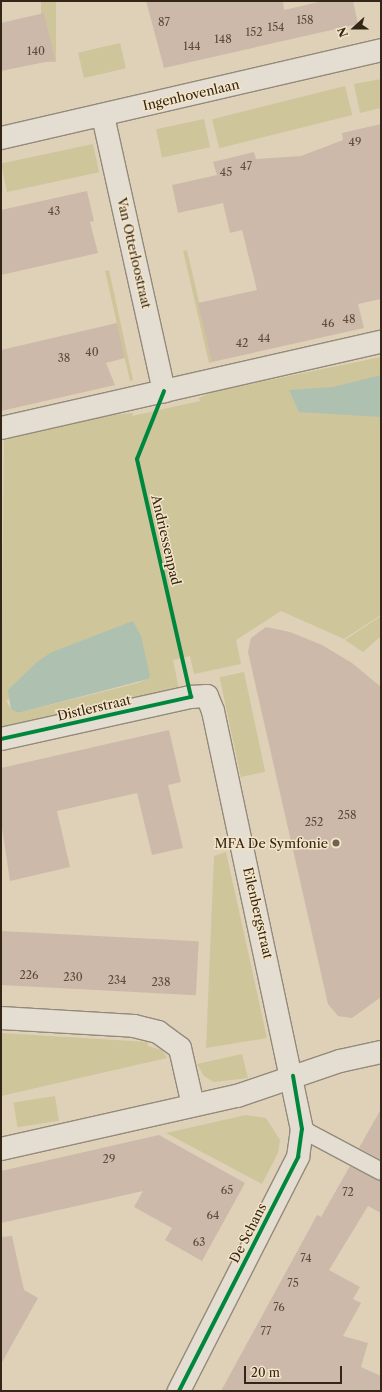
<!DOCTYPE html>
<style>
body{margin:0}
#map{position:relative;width:382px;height:1392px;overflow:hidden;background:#ded1b8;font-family:"Libre Caslon Text",serif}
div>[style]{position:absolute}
.green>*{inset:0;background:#cec59b;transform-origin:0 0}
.water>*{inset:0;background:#aec0b0}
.building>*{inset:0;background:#cdb9aa;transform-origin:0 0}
.roads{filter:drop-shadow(1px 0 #938a7a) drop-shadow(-1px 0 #938a7a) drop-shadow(0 1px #938a7a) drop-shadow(0 -1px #938a7a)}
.service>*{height:17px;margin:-8.5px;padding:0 8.5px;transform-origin:8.5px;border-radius:8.5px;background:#e4ddd1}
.minor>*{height:22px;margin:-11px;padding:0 11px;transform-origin:11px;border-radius:11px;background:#e4ddd1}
.cycleway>*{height:4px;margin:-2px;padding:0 2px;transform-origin:2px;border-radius:2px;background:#00873e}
.dots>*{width:11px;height:11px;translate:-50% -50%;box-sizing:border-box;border:2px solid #f3e4c7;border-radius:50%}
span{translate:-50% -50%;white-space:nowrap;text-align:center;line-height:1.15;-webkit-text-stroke:3px #f3e4c7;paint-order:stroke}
.number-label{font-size:11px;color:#5a4b3c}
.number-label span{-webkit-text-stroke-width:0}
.street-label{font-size:13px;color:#332617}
.poi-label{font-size:13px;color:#332617}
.right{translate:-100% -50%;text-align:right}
.frame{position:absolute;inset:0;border:2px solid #332617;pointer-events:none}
.north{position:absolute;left:334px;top:8px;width:40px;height:40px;-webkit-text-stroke:3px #f3e4c7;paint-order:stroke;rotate:249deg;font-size:11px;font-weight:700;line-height:16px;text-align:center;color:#332617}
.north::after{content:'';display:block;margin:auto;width:14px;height:18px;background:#332617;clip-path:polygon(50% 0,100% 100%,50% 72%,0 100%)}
.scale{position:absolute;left:244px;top:1366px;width:98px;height:18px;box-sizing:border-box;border:2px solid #332617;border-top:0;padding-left:5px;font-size:12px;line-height:14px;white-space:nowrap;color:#332617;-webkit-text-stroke:3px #f3e4c7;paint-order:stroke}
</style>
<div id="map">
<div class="green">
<div style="left:41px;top:1px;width:15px;height:61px"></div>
<div style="left:120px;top:43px;width:26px;height:43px;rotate:77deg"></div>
<div style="clip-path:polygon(381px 79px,381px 108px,360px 113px,354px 84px)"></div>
<div style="left:345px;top:86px;width:30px;height:137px;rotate:76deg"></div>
<div style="left:204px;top:119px;width:29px;height:49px;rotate:78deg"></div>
<div style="left:93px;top:144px;width:29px;height:94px;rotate:78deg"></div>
<div style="left:187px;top:250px;width:115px;height:4px;rotate:77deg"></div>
<div style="clip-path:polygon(109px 270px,133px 380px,130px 381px,105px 271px)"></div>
<div style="clip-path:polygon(evenodd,381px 357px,381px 615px,344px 639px,281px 611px,236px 640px,241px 664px,194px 674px,190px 656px,173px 660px,179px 689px,1px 729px,4px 440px,112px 415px,133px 413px,132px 416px,200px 401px,199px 398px,212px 392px,381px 357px,148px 666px,148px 679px,138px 683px,18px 713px,11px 709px,6px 700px,148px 666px)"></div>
<div style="clip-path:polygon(381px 616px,381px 636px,363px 652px,345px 640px)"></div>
<div style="left:244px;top:672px;width:102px;height:25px;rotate:78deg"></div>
<div style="clip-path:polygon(226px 852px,267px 1038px,206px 1048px,214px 856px)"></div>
<div style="clip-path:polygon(1px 1033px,148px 1042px,148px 1046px,162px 1050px,167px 1058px,1px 1096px)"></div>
<div style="clip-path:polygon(242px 1054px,248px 1078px,214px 1082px,204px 1076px,197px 1064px)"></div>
<div style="left:55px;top:1096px;width:25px;height:42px;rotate:81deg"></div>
<div style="clip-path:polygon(246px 1115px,266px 1118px,280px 1140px,278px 1153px,262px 1184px,166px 1133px)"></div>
</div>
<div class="water">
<div style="clip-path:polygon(381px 375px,381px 417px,299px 412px,289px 390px,333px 387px)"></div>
<div style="clip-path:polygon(133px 621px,141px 636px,150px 676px,148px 679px,18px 713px,11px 709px,8px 690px,37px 662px,52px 652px)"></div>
</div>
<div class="building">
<div style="clip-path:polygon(146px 1px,283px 1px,284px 10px,323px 1px,353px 1px,358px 24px,164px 68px)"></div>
<div style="clip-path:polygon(44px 13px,55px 60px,1px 71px,1px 23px)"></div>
<div style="clip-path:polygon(381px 124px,381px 299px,358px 304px,364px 328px,212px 362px,198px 303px,257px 290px,242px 230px,230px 233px,223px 203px,178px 213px,172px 185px,217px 175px,213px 162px,254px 152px,256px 159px,301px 156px,343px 140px,342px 133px)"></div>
<div style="clip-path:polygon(87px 191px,94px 221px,90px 222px,98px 253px,1px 275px,1px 210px)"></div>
<div style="clip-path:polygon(117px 323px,125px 358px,106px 363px,115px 385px,1px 411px,1px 350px)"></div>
<div style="clip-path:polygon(266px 627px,290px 632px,322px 645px,352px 663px,381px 687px,381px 997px,352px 1018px,338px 1016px,328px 1004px,248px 652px,251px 638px)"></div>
<div style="clip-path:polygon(169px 730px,181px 782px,168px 785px,183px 848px,152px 855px,137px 793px,57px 811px,70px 867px,10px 881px,1px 821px,1px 768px)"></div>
<div style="left:1px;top:931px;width:198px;height:54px;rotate:3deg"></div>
<div style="clip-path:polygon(381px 1109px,381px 1160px,359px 1148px)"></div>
<div style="clip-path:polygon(159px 1135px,245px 1183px,202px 1261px,165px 1240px,172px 1228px,134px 1207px,143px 1191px,1px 1223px,1px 1171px)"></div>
<div style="clip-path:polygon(350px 1166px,381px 1181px,381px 1213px,368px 1206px,329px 1270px,360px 1287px,353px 1299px,361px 1303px,343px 1336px,368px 1343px,361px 1367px,381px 1376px,381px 1391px,221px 1391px,317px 1215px,321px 1217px)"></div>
<div style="clip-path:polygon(12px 1236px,24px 1290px,38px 1298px,1px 1364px,1px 1237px)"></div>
</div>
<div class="roads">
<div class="service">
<div style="left:302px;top:1129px;width:89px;rotate:28deg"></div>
</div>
<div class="minor">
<div style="left:103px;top:116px;width:282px;rotate:77.5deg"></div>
<div style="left:1px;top:138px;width:390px;rotate:-13deg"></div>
<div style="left:1px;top:428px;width:390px;rotate:-12.8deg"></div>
<div style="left:1px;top:739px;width:195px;rotate:-12.5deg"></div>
<div style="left:191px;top:697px;width:16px;rotate:-4deg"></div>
<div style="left:207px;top:696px;width:16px;rotate:68deg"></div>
<div style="left:213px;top:711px;width:427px;rotate:78deg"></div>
<div style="left:302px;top:1129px;width:28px;rotate:98deg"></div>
<div style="left:298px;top:1157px;width:263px;rotate:117deg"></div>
<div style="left:1px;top:1018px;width:133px;rotate:3.4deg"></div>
<div style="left:134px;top:1026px;width:25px;rotate:14deg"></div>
<div style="left:158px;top:1032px;width:27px;rotate:36deg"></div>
<div style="left:180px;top:1048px;width:58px;rotate:77.2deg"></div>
<div style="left:1px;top:1149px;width:242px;rotate:-12.7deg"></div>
<div style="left:237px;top:1096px;width:109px;rotate:-18.8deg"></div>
<div style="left:340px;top:1061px;width:42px;rotate:-12.4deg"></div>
</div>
</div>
<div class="cycleway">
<div style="left:1px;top:739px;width:195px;rotate:-12.5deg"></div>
<div style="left:191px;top:697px;width:244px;rotate:-102.8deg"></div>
<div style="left:137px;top:459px;width:73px;rotate:-68.3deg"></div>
<div style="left:179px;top:1391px;width:263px;rotate:-63deg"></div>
<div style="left:298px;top:1157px;width:28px;rotate:-82deg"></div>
<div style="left:302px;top:1129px;width:54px;rotate:-99.6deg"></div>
</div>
<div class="dots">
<div style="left:336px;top:843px;background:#6f624f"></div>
</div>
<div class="number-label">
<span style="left:305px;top:20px">158</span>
<span style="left:164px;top:22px">87</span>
<span style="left:276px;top:27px">154</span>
<span style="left:254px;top:32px">152</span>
<span style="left:223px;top:39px">148</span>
<span style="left:192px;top:46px">144</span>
<span style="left:36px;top:51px">140</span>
<span style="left:355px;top:142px">49</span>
<span style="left:246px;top:166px">47</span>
<span style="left:226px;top:172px">45</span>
<span style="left:54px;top:211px">43</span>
<span style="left:349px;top:319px">48</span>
<span style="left:328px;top:323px">46</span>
<span style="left:264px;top:338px">44</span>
<span style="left:242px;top:343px">42</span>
<span style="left:92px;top:352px">40</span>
<span style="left:64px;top:358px">38</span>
<span style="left:347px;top:815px">258</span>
<span style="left:314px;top:822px">252</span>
<span style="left:29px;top:975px">226</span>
<span style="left:73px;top:977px">230</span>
<span style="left:117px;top:980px">234</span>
<span style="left:161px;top:982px">238</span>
<span style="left:109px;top:1159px">29</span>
<span style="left:227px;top:1190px">65</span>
<span style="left:348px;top:1192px">72</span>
<span style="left:213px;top:1215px">64</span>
<span style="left:199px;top:1242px">63</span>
<span style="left:306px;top:1258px">74</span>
<span style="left:293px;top:1283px">75</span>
<span style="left:279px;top:1307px">76</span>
<span style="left:266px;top:1331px">77</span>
</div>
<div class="street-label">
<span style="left:191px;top:95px;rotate:-13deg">Ingenhovenlaan</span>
<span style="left:134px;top:253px;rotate:77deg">Van Otterloostraat</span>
<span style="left:166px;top:540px;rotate:77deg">Andriessenpad</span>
<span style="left:94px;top:708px;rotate:-13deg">Distlerstraat</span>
<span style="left:258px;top:913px;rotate:77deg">Eilenbergstraat</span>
<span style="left:248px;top:1233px;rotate:-63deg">De Schans</span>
</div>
<div class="poi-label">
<span class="right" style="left:328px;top:843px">MFA De Symfonie</span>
</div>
<div class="frame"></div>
<div class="north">N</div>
<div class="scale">20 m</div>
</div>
